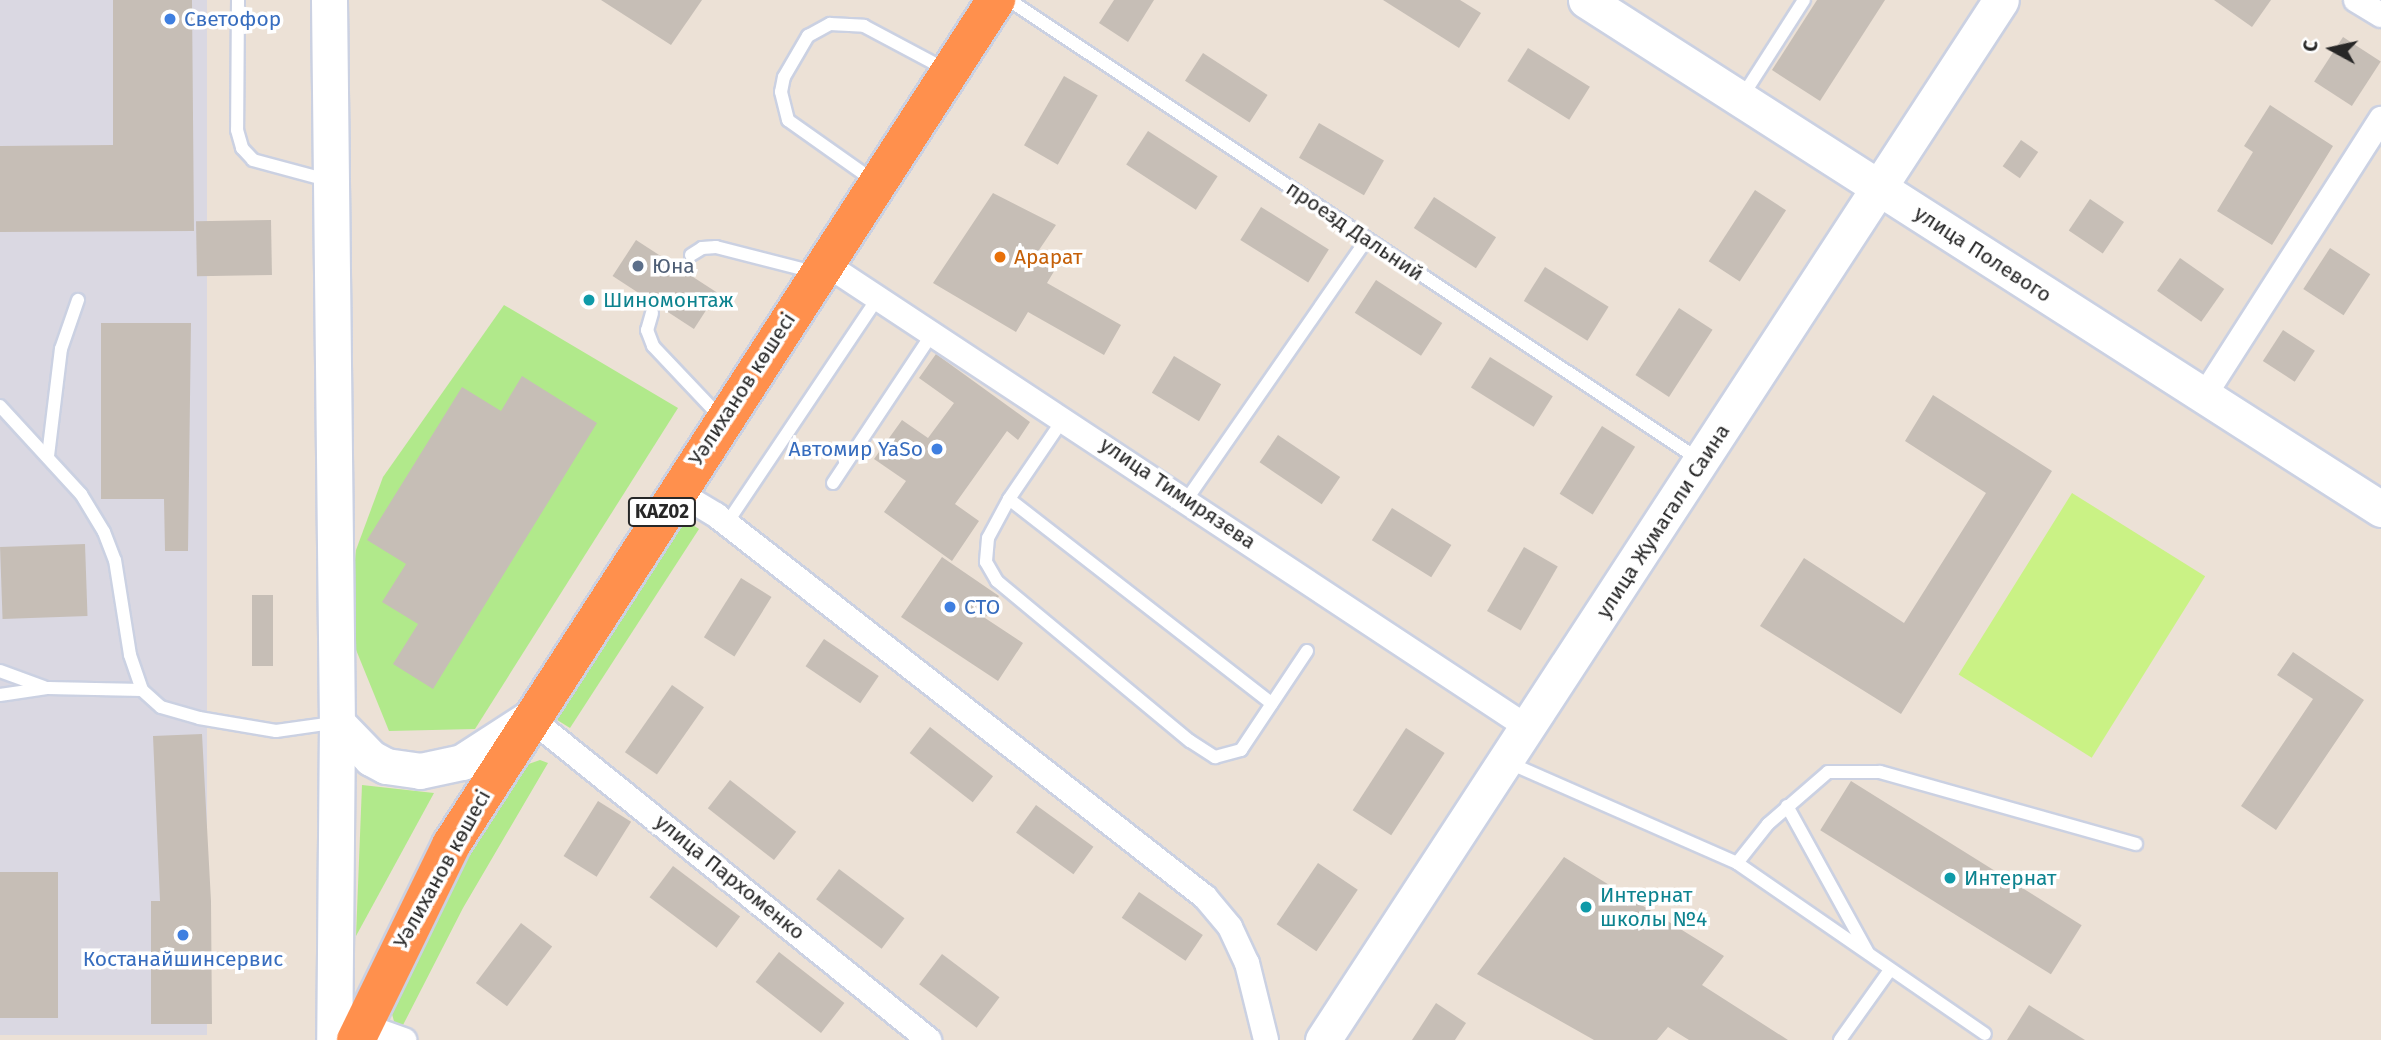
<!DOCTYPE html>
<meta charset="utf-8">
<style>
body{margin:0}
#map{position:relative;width:2381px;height:1040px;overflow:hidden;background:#ece1d6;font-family:"Fira Sans",sans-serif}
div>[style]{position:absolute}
.industrial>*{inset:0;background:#dad8e2;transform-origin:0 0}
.green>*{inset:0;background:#b1e98b}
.pitch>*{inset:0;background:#caf285;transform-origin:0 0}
.building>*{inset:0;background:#c6beb6;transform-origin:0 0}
.roads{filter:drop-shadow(2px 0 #cbd1e2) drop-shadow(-2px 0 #cbd1e2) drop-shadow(0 2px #cbd1e2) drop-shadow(0 -2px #cbd1e2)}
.lane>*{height:12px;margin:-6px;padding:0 6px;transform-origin:6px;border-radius:6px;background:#fff}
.street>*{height:24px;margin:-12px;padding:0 12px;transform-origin:12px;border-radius:12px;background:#fff}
.secondary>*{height:35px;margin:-17.5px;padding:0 17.5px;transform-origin:17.5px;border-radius:17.5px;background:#fff}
.highway>*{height:38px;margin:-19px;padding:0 19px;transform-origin:19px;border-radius:19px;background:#ff904d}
.dots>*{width:19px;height:19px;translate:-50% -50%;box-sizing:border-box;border:4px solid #fff;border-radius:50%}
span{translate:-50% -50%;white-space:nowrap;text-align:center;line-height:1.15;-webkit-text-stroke:7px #fff;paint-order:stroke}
.shield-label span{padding:2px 5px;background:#fff;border:2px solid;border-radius:5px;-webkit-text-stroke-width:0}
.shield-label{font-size:19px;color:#272727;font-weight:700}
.shop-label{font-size:21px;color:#366cbe}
.left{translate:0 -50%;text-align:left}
.right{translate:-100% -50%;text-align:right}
.street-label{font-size:21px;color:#272727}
.food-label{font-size:21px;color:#c56008}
.service-label{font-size:21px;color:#4e5e75}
.culture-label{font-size:21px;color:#0d838f}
.north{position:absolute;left:2297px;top:14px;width:70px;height:70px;-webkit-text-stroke:5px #fff;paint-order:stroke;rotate:278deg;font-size:19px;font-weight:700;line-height:28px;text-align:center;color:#272727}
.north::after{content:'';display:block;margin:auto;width:24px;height:32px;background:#272727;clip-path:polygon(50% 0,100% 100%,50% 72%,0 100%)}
</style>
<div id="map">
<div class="industrial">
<div style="left:0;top:0;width:207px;height:1035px"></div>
</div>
<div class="green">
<div style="clip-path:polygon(504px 305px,678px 408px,475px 729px,389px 731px,348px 630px,356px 550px,383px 477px)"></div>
<div style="clip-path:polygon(687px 521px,699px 529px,570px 728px,554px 718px,679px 525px)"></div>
<div style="clip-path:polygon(540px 760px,548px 763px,463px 908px,402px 1027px,395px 1025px,392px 1014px,433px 919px,520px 767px)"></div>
<div style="clip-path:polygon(362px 785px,434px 793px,356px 936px)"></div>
</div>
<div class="pitch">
<div style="left:2072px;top:493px;width:157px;height:214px;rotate:32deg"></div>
</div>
<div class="building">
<div style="clip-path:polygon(113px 0,192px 0,194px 231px,0 232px,0 146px,113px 145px)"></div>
<div style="clip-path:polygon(601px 0,702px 0,671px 45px)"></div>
<div style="clip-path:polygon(1114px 0,1154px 0,1128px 42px,1099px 23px)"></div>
<div style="clip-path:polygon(1383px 0,1460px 0,1481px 13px,1459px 48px)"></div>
<div style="clip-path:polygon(1817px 0,1885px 0,1820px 101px,1772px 70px)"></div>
<div style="clip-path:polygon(2214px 0,2271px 0,2252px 27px)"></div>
<div style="left:2343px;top:37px;width:45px;height:53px;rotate:33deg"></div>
<div style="left:1528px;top:48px;width:73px;height:39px;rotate:32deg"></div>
<div style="left:1203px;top:53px;width:77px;height:33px;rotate:33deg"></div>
<div style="left:1064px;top:76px;width:39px;height:80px;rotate:30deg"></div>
<div style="clip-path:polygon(2270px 105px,2333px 146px,2272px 245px,2217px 211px,2253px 152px,2244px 146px)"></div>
<div style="left:1319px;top:123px;width:75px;height:40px;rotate:30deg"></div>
<div style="left:1148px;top:131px;width:83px;height:40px;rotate:33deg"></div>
<div style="left:2021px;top:140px;width:21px;height:32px;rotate:35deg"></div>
<div style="left:1755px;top:190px;width:37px;height:85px;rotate:33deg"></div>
<div style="clip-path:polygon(993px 193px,1056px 225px,1039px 250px,1059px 263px,1047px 283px,1121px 325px,1104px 355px,1028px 312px,1016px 332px,933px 283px)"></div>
<div style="left:1434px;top:197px;width:74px;height:37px;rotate:33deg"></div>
<div style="left:2090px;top:199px;width:41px;height:38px;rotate:34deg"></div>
<div style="left:1261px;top:207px;width:80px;height:39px;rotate:32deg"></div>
<div style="left:271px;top:220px;width:55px;height:75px;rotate:89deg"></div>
<div style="left:636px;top:240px;width:97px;height:43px;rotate:33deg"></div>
<div style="left:2330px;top:248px;width:48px;height:49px;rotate:33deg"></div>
<div style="left:2180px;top:258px;width:54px;height:40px;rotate:35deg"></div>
<div style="left:1545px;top:267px;width:75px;height:40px;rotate:32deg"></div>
<div style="left:1376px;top:280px;width:79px;height:39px;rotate:33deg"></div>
<div style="left:1679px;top:308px;width:40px;height:80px;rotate:33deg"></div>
<div style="clip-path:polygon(101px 323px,191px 323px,188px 551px,165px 551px,164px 499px,101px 499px)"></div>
<div style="left:2283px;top:330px;width:38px;height:37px;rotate:33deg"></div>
<div style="clip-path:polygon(936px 354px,1030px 422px,1018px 440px,1007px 431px,955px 504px,979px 521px,952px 561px,884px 512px,906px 481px,874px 459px,902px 420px,928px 438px,954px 403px,919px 378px)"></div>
<div style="left:1174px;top:356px;width:55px;height:43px;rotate:31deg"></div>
<div style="left:1490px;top:357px;width:74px;height:36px;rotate:32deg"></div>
<div style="clip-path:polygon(522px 376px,597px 423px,433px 689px,393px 664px,418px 624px,382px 602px,406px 564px,367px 540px,462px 387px,501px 411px)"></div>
<div style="clip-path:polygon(1933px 395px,2052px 471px,1901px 714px,1760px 626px,1804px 558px,1904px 623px,1986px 493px,1905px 441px)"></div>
<div style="left:1602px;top:426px;width:39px;height:80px;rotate:32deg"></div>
<div style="left:1278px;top:435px;width:75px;height:33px;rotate:34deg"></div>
<div style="left:1392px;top:508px;width:70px;height:38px;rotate:32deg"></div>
<div style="left:85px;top:544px;width:72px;height:85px;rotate:88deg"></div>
<div style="left:1524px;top:547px;width:39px;height:74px;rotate:30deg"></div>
<div style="clip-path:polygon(942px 557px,999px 596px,985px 618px,1023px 643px,998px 681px,901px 617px)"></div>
<div style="left:741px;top:578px;width:36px;height:70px;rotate:32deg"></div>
<div style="left:252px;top:595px;width:21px;height:71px"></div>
<div style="left:824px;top:639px;width:66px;height:33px;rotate:34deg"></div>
<div style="clip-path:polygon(2293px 652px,2364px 700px,2276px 830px,2241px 806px,2313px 699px,2277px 675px)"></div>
<div style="left:672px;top:685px;width:39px;height:82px;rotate:35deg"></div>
<div style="left:930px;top:727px;width:80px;height:33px;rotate:38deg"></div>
<div style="left:1406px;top:728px;width:46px;height:98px;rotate:33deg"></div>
<div style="clip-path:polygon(202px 734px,211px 901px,212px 1024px,151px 1024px,151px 901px,160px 901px,153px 736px)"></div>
<div style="left:730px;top:780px;width:84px;height:36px;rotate:38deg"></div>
<div style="left:1851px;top:781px;width:272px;height:58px;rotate:32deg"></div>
<div style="left:598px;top:801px;width:39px;height:65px;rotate:32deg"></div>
<div style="left:1036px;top:805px;width:71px;height:34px;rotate:36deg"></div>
<div style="clip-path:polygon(1564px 857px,1724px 956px,1702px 985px,1788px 1040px,1689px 1040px,1668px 1027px,1657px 1040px,1594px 1040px,1477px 974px)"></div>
<div style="left:1318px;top:863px;width:48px;height:74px;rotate:34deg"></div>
<div style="left:673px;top:866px;width:84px;height:39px;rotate:37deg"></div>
<div style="left:839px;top:869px;width:82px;height:38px;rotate:37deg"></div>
<div style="left:0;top:872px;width:58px;height:146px"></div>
<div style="left:1139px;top:892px;width:77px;height:31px;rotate:34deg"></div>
<div style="left:521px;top:923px;width:39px;height:75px;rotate:37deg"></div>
<div style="left:779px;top:952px;width:83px;height:38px;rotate:38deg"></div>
<div style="left:942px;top:954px;width:72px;height:38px;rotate:37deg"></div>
<div style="clip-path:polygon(1436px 1003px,1466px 1023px,1455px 1040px,1412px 1040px)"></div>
<div style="clip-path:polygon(2029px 1005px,2085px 1040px,2007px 1040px)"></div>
</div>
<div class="roads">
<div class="lane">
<div style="left:238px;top:0;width:130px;rotate:90.4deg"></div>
<div style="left:237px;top:130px;width:19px;rotate:74deg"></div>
<div style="left:242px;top:148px;width:16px;rotate:47deg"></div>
<div style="left:253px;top:160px;width:77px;rotate:15.1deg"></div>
<div style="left:1009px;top:0;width:828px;rotate:33.67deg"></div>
<div style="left:1742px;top:97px;width:115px;rotate:-57.4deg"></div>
<div style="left:874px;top:181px;width:105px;rotate:-144.7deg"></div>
<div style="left:788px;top:120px;width:29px;rotate:-104deg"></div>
<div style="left:781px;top:92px;width:15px;rotate:-79deg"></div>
<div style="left:784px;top:77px;width:48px;rotate:-59.7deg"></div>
<div style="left:808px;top:36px;width:25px;rotate:-29deg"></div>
<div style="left:830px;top:24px;width:34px;rotate:3deg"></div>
<div style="left:864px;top:26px;width:92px;rotate:28deg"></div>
<div style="left:691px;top:255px;width:13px;rotate:-32deg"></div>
<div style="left:702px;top:248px;width:14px;rotate:-4deg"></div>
<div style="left:716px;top:247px;width:101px;rotate:14.3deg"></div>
<div style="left:652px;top:313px;width:18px;rotate:106deg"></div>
<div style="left:647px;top:330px;width:17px;rotate:69deg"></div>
<div style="left:653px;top:346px;width:99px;rotate:46.6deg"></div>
<div style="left:0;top:406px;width:120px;rotate:47.4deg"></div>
<div style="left:81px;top:494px;width:44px;rotate:58.8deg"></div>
<div style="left:104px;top:532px;width:30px;rotate:69deg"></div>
<div style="left:115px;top:560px;width:96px;rotate:81deg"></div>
<div style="left:130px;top:655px;width:37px;rotate:71deg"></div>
<div style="left:142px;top:690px;width:25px;rotate:42deg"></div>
<div style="left:161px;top:707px;width:40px;rotate:16deg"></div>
<div style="left:199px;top:718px;width:78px;rotate:9.6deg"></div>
<div style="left:276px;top:731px;width:58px;rotate:-8deg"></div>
<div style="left:1064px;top:418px;width:98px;rotate:124.2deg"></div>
<div style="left:1009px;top:499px;width:44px;rotate:118.3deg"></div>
<div style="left:988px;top:538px;width:24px;rotate:95deg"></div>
<div style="left:986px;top:562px;width:22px;rotate:60deg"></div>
<div style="left:997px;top:581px;width:251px;rotate:39.7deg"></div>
<div style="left:1190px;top:741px;width:30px;rotate:33deg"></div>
<div style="left:1215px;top:757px;width:27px;rotate:-15deg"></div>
<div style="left:1241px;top:750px;width:119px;rotate:-56.3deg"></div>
<div style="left:48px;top:456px;width:108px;rotate:-83.1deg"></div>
<div style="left:61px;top:349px;width:52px;rotate:-70.9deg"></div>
<div style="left:833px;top:483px;width:179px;rotate:-56.4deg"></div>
<div style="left:1009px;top:499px;width:333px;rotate:37.9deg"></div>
<div style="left:1187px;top:499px;width:316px;rotate:-55.3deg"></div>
<div style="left:727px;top:523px;width:270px;rotate:-56.2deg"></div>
<div style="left:0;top:671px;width:47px;rotate:20deg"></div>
<div style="left:0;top:695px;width:49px;rotate:-8.3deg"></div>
<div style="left:48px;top:688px;width:94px;rotate:1.2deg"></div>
<div style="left:1507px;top:762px;width:251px;rotate:23.7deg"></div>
<div style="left:1737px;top:863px;width:301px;rotate:34.6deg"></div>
<div style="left:1787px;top:806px;width:168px;rotate:61.1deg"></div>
<div style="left:1737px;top:863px;width:50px;rotate:-51.5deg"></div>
<div style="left:1768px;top:824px;width:79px;rotate:-40.9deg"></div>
<div style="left:1828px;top:772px;width:52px"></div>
<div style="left:1880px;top:772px;width:266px;rotate:15.7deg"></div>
<div style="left:1840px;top:1040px;width:86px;rotate:-54.5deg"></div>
</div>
<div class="street">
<div style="left:2356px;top:0;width:29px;rotate:31deg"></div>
<div style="left:823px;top:262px;width:847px;rotate:33.45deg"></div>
<div style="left:2204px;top:396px;width:329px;rotate:-57.4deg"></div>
<div style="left:676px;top:491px;width:47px;rotate:31deg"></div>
<div style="left:716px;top:515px;width:621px;rotate:38deg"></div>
<div style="left:1205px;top:897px;width:39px;rotate:50deg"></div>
<div style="left:1230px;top:927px;width:40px;rotate:65deg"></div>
<div style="left:1247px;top:963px;width:79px;rotate:76.1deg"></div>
<div style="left:530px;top:718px;width:513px;rotate:38.9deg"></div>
<div style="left:362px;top:1025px;width:45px;rotate:19.7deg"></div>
</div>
<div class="secondary">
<div style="left:329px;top:0;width:723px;rotate:89.37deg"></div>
<div style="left:337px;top:723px;width:317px;rotate:90.5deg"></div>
<div style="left:1586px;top:0;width:944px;rotate:32.63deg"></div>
<div style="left:337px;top:723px;width:49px;rotate:45.8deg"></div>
<div style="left:371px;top:758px;width:17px;rotate:28deg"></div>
<div style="left:386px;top:766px;width:34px;rotate:8deg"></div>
<div style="left:420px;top:771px;width:43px;rotate:-12.1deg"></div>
<div style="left:462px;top:762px;width:81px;rotate:-32.9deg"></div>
<div style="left:1323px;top:1040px;width:1241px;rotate:-56.9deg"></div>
</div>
<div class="highway">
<div style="left:356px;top:1040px;width:217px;rotate:-64deg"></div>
<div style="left:451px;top:845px;width:1006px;rotate:-57.18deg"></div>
</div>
</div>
<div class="dots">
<div style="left:170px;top:19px;background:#3f7fe0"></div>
<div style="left:1000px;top:257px;background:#e8710a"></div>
<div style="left:638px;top:266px;background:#5c6f8a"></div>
<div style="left:589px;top:300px;background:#0f9aa8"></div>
<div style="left:937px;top:449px;background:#3f7fe0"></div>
<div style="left:950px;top:607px;background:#3f7fe0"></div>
<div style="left:1950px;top:878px;background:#0f9aa8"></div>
<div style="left:1586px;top:907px;background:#0f9aa8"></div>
<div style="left:183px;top:935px;background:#3f7fe0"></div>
</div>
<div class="shield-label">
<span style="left:662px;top:512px">KАZ02</span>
</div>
<div class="shop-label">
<span class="left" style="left:184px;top:19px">Светофор</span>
<span class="right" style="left:923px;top:449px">Автомир YaSo</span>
<span class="left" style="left:964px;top:607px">СТО</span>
<span style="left:183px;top:959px">Костанайшинсервис</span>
</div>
<div class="street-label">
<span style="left:1355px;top:231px;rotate:34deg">проезд Дальний</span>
<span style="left:1983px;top:254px;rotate:33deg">улица Полевого</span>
<span style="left:742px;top:389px;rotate:-57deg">Уәлиханов көшесі</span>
<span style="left:1178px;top:493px;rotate:34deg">улица Тимирязева</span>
<span style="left:1663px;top:521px;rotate:-57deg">улица Жумагали Саина</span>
<span style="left:442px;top:869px;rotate:-61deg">Уәлиханов көшесі</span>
<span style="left:730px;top:877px;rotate:39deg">улица Пархоменко</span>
</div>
<div class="food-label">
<span class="left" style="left:1014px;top:257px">Арарат</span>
</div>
<div class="service-label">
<span class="left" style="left:652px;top:266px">Юна</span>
</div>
<div class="culture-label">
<span class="left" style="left:603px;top:300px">Шиномонтаж</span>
<span class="left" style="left:1964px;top:878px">Интернат</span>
<span class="left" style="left:1600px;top:907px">Интернат<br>школы №4</span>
</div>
<div class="north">С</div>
</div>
